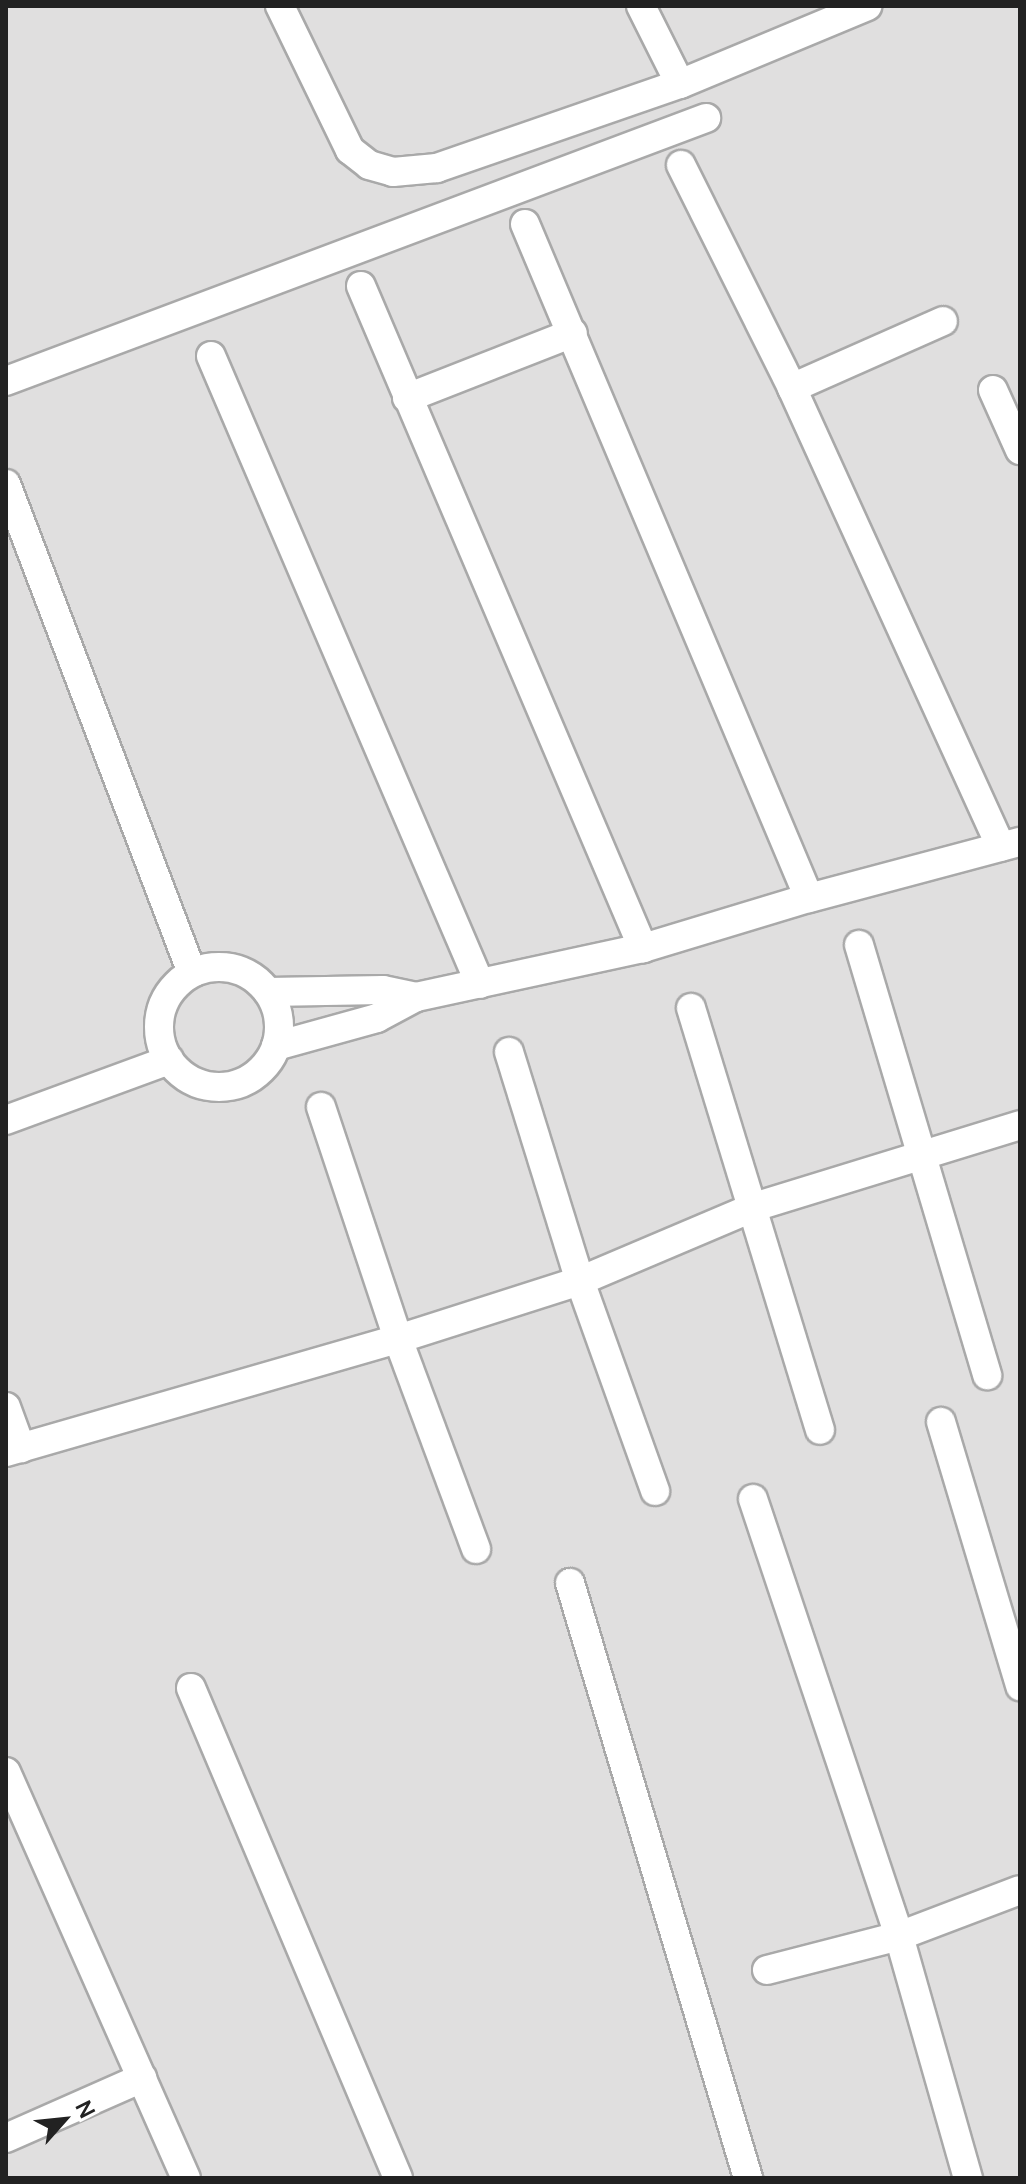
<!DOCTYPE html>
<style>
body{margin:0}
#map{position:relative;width:1026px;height:2184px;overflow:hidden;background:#f2efe9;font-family:Manrope,sans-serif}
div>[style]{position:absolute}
.residential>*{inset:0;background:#e0dfdf;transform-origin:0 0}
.roads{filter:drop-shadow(2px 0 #a9a9a9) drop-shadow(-2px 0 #a9a9a9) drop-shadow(0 2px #a9a9a9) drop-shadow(0 -2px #a9a9a9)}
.street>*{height:28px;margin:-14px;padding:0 14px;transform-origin:14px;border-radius:14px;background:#fff}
.street>.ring{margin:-14px;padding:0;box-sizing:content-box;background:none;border:28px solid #fff;border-radius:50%}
span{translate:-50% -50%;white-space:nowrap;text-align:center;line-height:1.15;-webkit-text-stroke:6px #fff;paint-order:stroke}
.frame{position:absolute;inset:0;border:8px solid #222;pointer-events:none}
.north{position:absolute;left:24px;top:2080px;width:80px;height:80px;-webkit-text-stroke:6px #fff;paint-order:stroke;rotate:63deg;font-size:22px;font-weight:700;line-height:32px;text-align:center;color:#222}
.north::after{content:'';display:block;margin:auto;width:28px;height:36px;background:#222;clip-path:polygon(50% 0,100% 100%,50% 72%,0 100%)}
</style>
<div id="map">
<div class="residential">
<div style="left:6px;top:6px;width:1014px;height:2172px"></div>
</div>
<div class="roads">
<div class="street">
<div style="left:280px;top:6px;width:160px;rotate:64.1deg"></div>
<div style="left:350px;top:150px;width:24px;rotate:38deg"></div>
<div style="left:369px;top:165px;width:25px;rotate:16deg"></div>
<div style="left:393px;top:172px;width:44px;rotate:-5.2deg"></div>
<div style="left:437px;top:168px;width:257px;rotate:-19.1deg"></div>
<div style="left:680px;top:84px;width:203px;rotate:-22.6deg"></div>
<div style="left:641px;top:6px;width:87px;rotate:63.4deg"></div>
<div style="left:681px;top:165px;width:249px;rotate:63.5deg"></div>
<div style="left:792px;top:388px;width:504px;rotate:65.52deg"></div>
<div style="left:525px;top:224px;width:731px;rotate:67.15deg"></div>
<div style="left:361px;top:286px;width:720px;rotate:66.93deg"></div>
<div style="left:211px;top:356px;width:683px;rotate:66.81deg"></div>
<div style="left:6px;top:381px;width:748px;rotate:-20.59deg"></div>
<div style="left:792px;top:388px;width:165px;rotate:-23.9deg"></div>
<div style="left:993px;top:390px;width:66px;rotate:65.8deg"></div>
<div style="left:407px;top:398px;width:178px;rotate:-21.4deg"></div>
<div style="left:6px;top:484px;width:523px;rotate:69.17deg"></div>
<div style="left:859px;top:945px;width:449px;rotate:73.4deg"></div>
<div class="ring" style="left:159px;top:967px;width:92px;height:92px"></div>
<div style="left:268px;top:992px;width:115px;rotate:-1deg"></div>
<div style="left:383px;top:990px;width:34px;rotate:12deg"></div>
<div style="left:691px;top:1008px;width:441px;rotate:73deg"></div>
<div style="left:276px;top:1046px;width:105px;rotate:-15.5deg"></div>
<div style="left:377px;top:1018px;width:44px;rotate:-28.3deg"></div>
<div style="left:416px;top:997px;width:232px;rotate:-12.2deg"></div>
<div style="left:643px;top:948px;width:173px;rotate:-16.8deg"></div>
<div style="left:809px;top:898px;width:218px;rotate:-14.9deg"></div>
<div style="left:509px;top:1052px;width:240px;rotate:72.8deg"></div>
<div style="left:580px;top:1281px;width:223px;rotate:70.3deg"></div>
<div style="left:321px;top:1107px;width:244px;rotate:71.6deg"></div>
<div style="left:398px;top:1339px;width:224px;rotate:69.6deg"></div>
<div style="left:6px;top:1120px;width:174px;rotate:-20.2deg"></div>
<div style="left:6px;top:1407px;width:44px;rotate:69.9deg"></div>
<div style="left:941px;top:1422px;width:276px;rotate:73.3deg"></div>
<div style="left:6px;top:1452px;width:408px;rotate:-16.1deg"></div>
<div style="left:398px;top:1339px;width:191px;rotate:-17.7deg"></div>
<div style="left:580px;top:1281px;width:189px;rotate:-23deg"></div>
<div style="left:754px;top:1207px;width:278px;rotate:-17.1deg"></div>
<div style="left:753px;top:1499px;width:461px;rotate:71.5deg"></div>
<div style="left:899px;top:1936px;width:252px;rotate:74.1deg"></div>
<div style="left:570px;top:1583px;width:621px;rotate:73.34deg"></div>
<div style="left:191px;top:1688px;width:532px;rotate:67.1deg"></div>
<div style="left:6px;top:1772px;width:444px;rotate:66.1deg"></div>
<div style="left:767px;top:1970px;width:136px;rotate:-14.4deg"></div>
<div style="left:899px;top:1936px;width:129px;rotate:-20.8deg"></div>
<div style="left:6px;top:2138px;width:149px;rotate:-23.8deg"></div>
</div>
</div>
<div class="frame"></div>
<div class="north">N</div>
</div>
